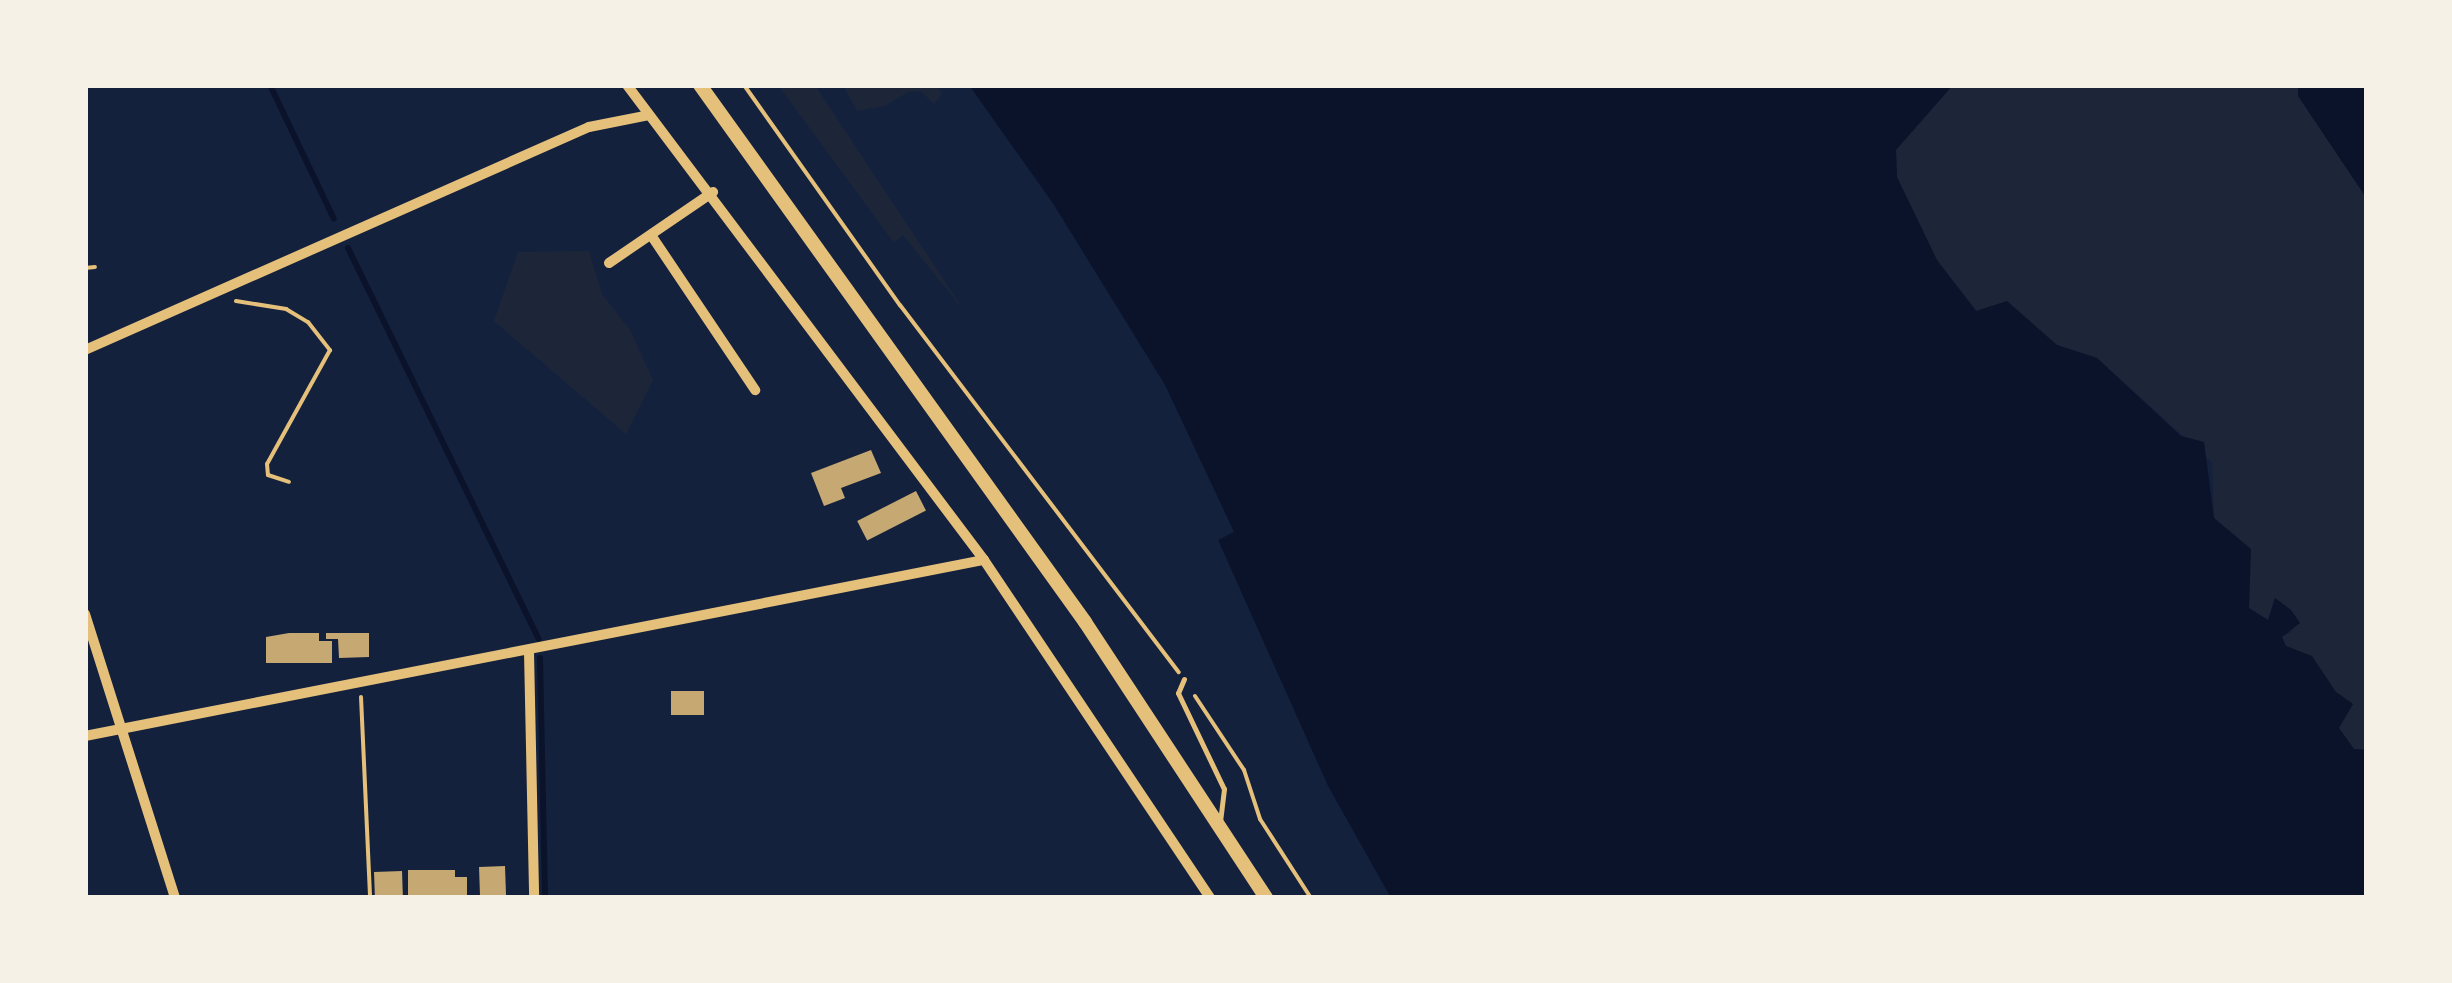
<!DOCTYPE html>
<style>
body{margin:0}
#map{position:relative;width:2452px;height:983px;overflow:hidden;background:#14213d;font-family:Cabin,sans-serif}
div>[style]{position:absolute}
.green>*{inset:0;background:#1d2539}
.water>*{inset:0;background:#0b132b}
.stream>*{height:6px;margin:-3px;padding:0 3px;transform-origin:3px;border-radius:3px;background:#0b132b}
.building>*{inset:0;background:#c6a872;transform-origin:0 0}
.path>*{height:4px;margin:-2px;padding:0 2px;transform-origin:2px;border-radius:2px;background:#e5c07b}
.service>*{height:5px;margin:-2.5px;padding:0 2.5px;transform-origin:2.5px;border-radius:2.5px;background:#e5c07b}
.minor>*{height:10px;margin:-5px;padding:0 5px;transform-origin:5px;border-radius:5px;background:#e5c07b}
.secondary>*{height:14px;margin:-7px;padding:0 7px;transform-origin:7px;border-radius:7px;background:#e5c07b}
span{translate:-50% -50%;white-space:nowrap;text-align:center;line-height:1.15;-webkit-text-stroke:8px #f6f1e7;paint-order:stroke}
.frame{position:absolute;inset:0;border:88px solid #f6f1e7;pointer-events:none}
</style>
<div id="map">
<div class="green">
<div style="clip-path:polygon(778px 85px,815px 85px,965px 312px,903px 235px,894px 243px)"></div>
<div style="clip-path:polygon(843px 85px,936px 85px,942px 94px,934px 104px,921px 91px,908px 92px,885px 106px,857px 111px)"></div>
<div style="clip-path:polygon(1953px 85px,2298px 85px,2367px 199px,2367px 750px,2354px 749px,2339px 728px,2353px 704px,2335px 692px,2312px 657px,2286px 646px,2281px 637px,2292px 632px,2274px 599px,2268px 620px,2249px 608px,2250px 550px,2214px 518px,2212px 462px,2097px 358px,2057px 345px,2015px 314px,1977px 311px,1937px 261px,1897px 177px,1896px 150px)"></div>
<div style="clip-path:polygon(589px 251px,602px 294px,630px 330px,653px 380px,626px 434px,494px 321px,518px 252px)"></div>
</div>
<div class="water">
<div style="clip-path:polygon(969px 85px,1953px 85px,1896px 150px,1897px 177px,1937px 260px,1976px 311px,2007px 301px,2057px 345px,2097px 358px,2181px 436px,2204px 442px,2214px 518px,2251px 549px,2249px 608px,2268px 620px,2275px 598px,2291px 610px,2300px 623px,2282px 637px,2286px 646px,2312px 656px,2336px 692px,2353px 704px,2339px 728px,2354px 749px,2367px 750px,2367px 898px,1391px 898px,1328px 786px,1218px 540px,1234px 532px,1165px 385px,1054px 205px)"></div>
<div style="clip-path:polygon(2298px 85px,2367px 85px,2367px 199px,2298px 96px)"></div>
</div>
<div class="stream">
<div style="left:270px;top:85px;width:148px;rotate:64.5deg"></div>
<div style="left:348px;top:248px;width:435px;rotate:64deg"></div>
<div style="left:540px;top:658px;width:240px;rotate:88.8deg"></div>
</div>
<div class="building">
<div style="clip-path:polygon(871px 450px,881px 473px,841px 488px,845px 498px,824px 506px,811px 473px)"></div>
<div style="left:916px;top:491px;width:22px;height:66px;rotate:63deg"></div>
<div style="clip-path:polygon(289px 633px,319px 633px,319px 641px,332px 641px,332px 663px,266px 663px,266px 637px)"></div>
<div style="clip-path:polygon(326px 633px,369px 633px,369px 657px,339px 658px,338px 639px,326px 639px)"></div>
<div style="left:671px;top:691px;width:33px;height:24px"></div>
<div style="left:505px;top:866px;width:32px;height:26px;rotate:88deg"></div>
<div style="clip-path:polygon(408px 870px,455px 870px,455px 877px,467px 877px,467px 898px,408px 898px)"></div>
<div style="left:402px;top:871px;width:27px;height:28px;rotate:88deg"></div>
</div>
<div class="path">
<div style="left:744px;top:85px;width:270px;rotate:54.7deg"></div>
<div style="left:900px;top:305px;width:461px;rotate:52.8deg"></div>
<div style="left:85px;top:268px;width:10px;rotate:-6deg"></div>
<div style="left:236px;top:301px;width:51px;rotate:9.1deg"></div>
<div style="left:286px;top:309px;width:26px;rotate:31deg"></div>
<div style="left:308px;top:322px;width:36px;rotate:52deg"></div>
<div style="left:330px;top:350px;width:130px;rotate:118.9deg"></div>
<div style="left:267px;top:464px;width:11px;rotate:85deg"></div>
<div style="left:268px;top:475px;width:22px;rotate:18deg"></div>
<div style="left:1195px;top:696px;width:89px;rotate:56.5deg"></div>
<div style="left:1244px;top:770px;width:52px;rotate:71.9deg"></div>
<div style="left:1260px;top:819px;width:94px;rotate:57.2deg"></div>
<div style="left:361px;top:697px;width:201px;rotate:87.4deg"></div>
</div>
<div class="service">
<div style="left:1184px;top:679px;width:15px;rotate:113deg"></div>
<div style="left:1178px;top:693px;width:106px;rotate:64.4deg"></div>
<div style="left:1224px;top:789px;width:35px;rotate:97deg"></div>
</div>
<div class="minor">
<div style="left:627px;top:85px;width:594px;rotate:53.07deg"></div>
<div style="left:984px;top:560px;width:407px;rotate:56.2deg"></div>
<div style="left:651px;top:235px;width:187px;rotate:56.1deg"></div>
<div style="left:609px;top:263px;width:126px;rotate:-34.3deg"></div>
<div style="left:85px;top:350px;width:551px;rotate:-23.87deg"></div>
<div style="left:589px;top:127px;width:61px;rotate:-11.3deg"></div>
<div style="left:85px;top:614px;width:298px;rotate:72.4deg"></div>
<div style="left:529px;top:652px;width:246px;rotate:88.8deg"></div>
<div style="left:85px;top:736px;width:916px;rotate:-11.08deg"></div>
</div>
<div class="secondary">
<div style="left:700px;top:85px;width:661px;rotate:54.36deg"></div>
<div style="left:1085px;top:622px;width:330px;rotate:56.7deg"></div>
</div>
<div class="frame"></div>
</div>
